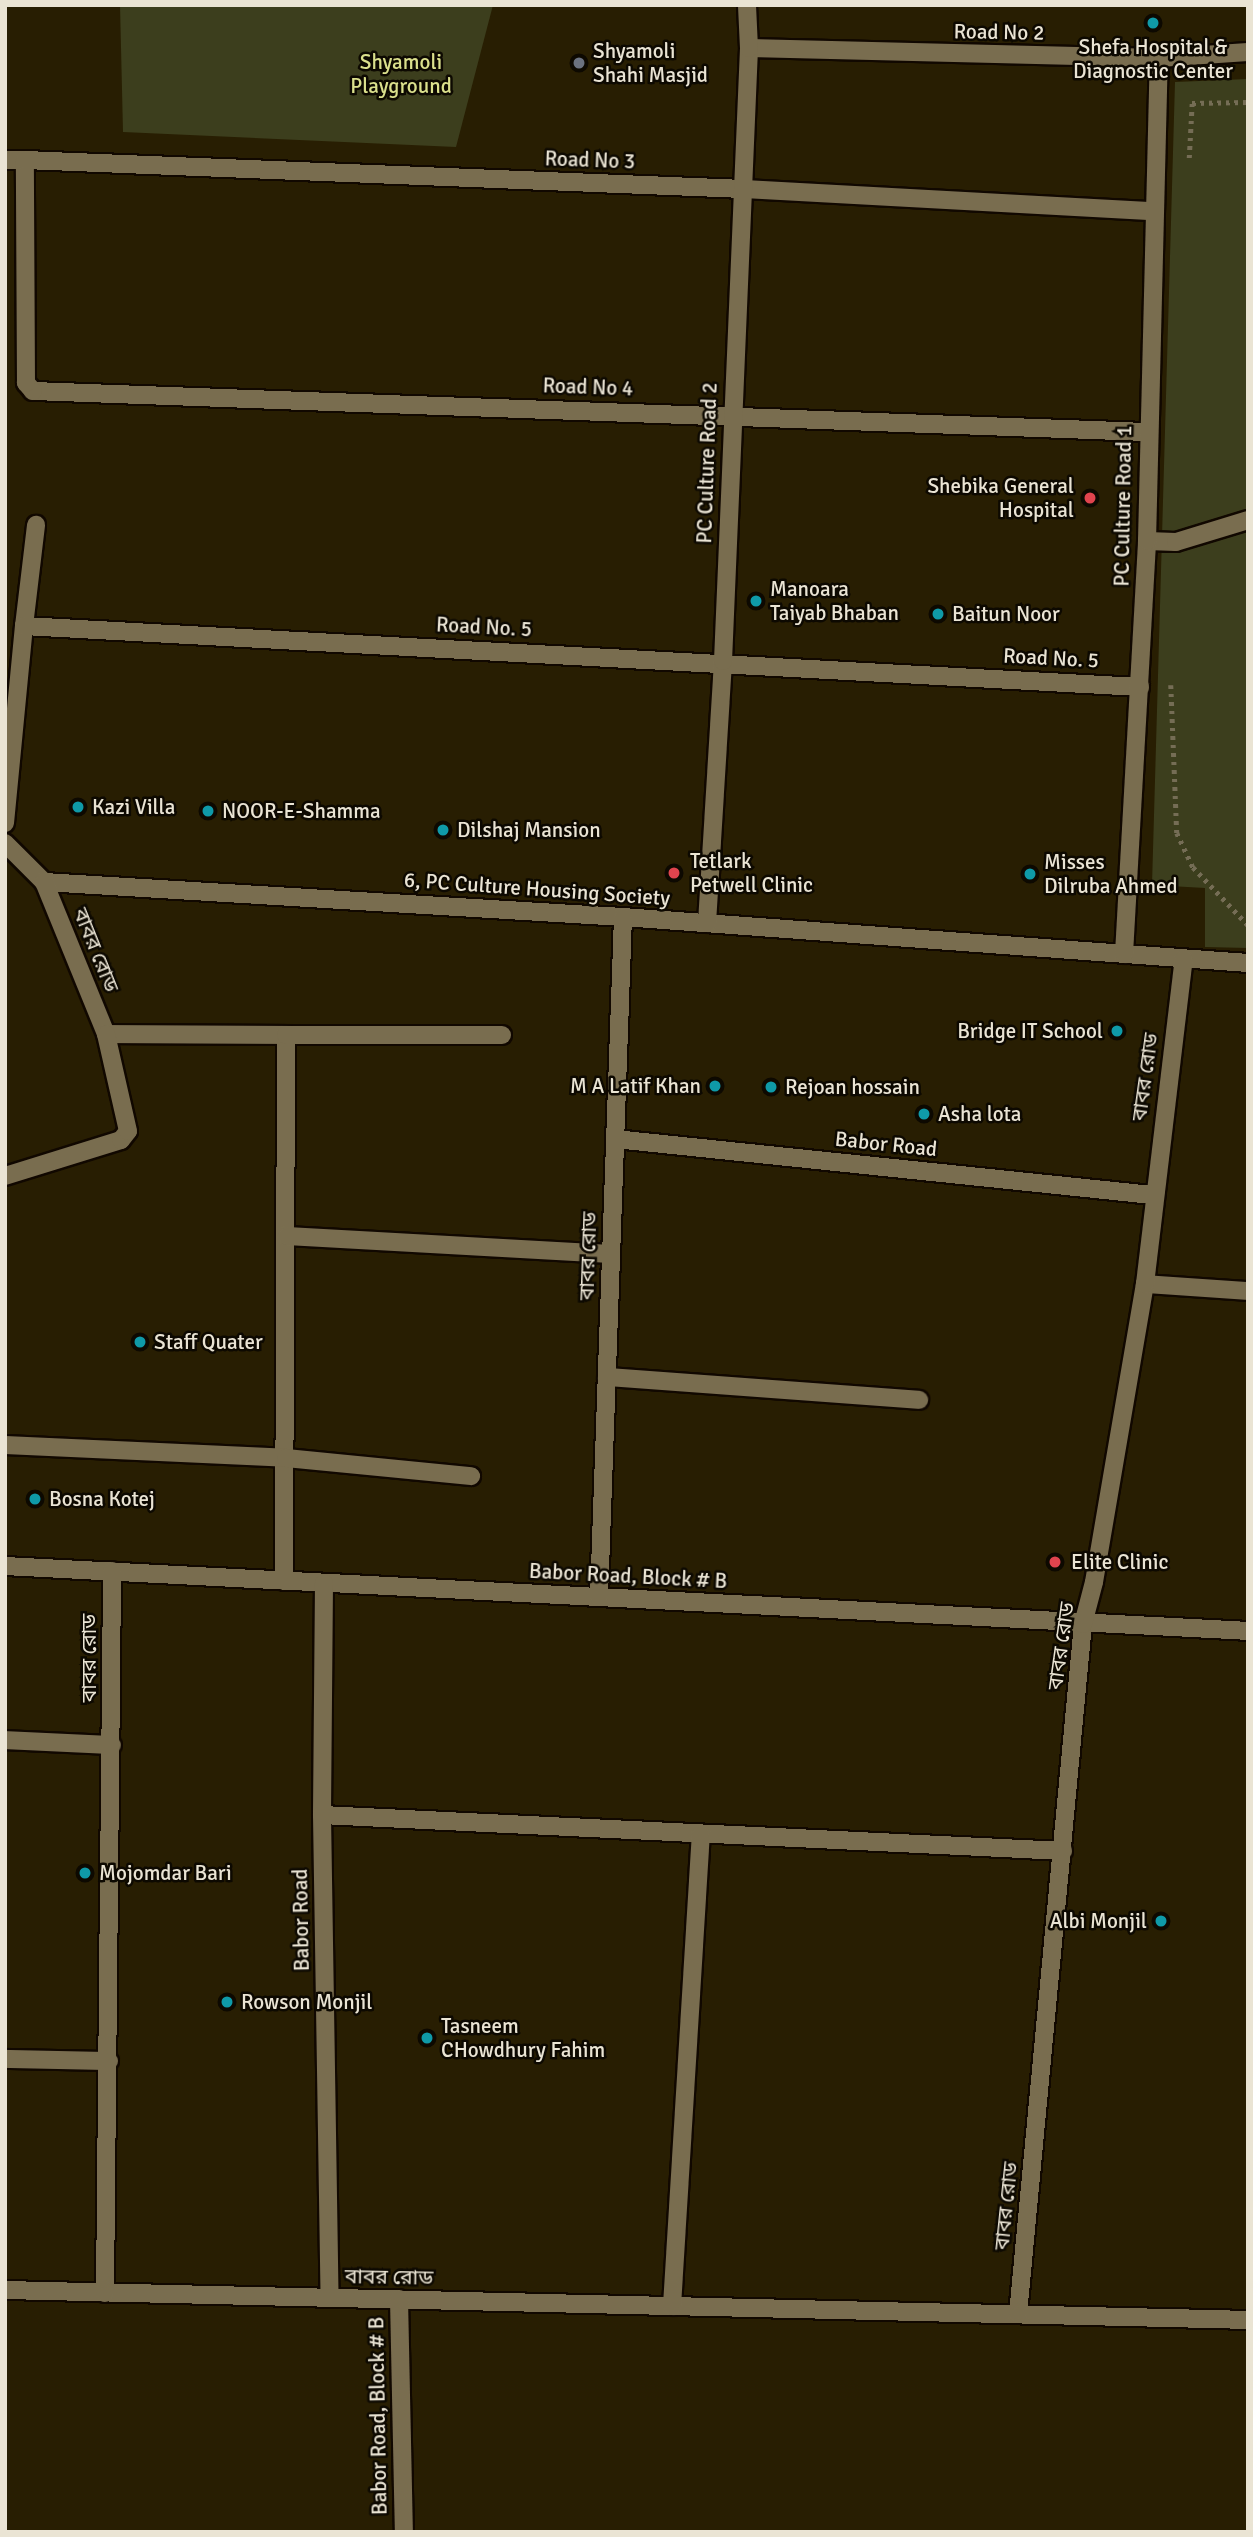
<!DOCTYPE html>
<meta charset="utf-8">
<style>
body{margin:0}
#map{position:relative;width:1253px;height:2537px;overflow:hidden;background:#281e02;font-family:Signika,"Noto Sans Bengali",sans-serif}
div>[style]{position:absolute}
.green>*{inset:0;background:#3c3e1d}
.path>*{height:4.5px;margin-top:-2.25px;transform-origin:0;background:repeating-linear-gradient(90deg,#756d55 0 3.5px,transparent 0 8.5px)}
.roads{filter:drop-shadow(2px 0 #110800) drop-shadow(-2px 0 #110800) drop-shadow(0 2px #110800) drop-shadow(0 -2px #110800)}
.minor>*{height:18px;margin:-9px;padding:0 9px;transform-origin:9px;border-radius:9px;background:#796d4f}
.dots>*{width:19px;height:19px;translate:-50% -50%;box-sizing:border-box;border:4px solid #0d0901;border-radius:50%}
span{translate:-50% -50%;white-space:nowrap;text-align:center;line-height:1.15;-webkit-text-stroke:5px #0d0901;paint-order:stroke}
.street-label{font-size:21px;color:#eae4d4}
.poi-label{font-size:21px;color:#eae4d4}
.left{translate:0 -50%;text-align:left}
.right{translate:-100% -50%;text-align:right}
.park-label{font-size:21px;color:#dbe08c}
.frame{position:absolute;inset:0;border:7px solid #eae4d4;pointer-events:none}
</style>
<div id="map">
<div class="green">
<div style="clip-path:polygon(120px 5px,493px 5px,456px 147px,123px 132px)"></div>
<div style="clip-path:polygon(1248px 79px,1248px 948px,1205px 947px,1205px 888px,1152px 885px,1175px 82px)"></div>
</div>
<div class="path">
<div style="left:1189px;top:158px;width:55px;rotate:-86.9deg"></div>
<div style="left:1192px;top:103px;width:56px;rotate:-1deg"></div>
<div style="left:1171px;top:685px;width:148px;rotate:87.7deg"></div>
<div style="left:1177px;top:833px;width:38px;rotate:65deg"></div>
<div style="left:1193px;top:867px;width:80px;rotate:46.5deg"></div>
</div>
<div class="roads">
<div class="minor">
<div style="left:749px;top:48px;width:410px;rotate:1.4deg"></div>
<div style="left:1159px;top:58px;width:89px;rotate:-3.9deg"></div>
<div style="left:5px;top:160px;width:20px"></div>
<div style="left:1146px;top:432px;width:1114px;rotate:-177.89deg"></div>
<div style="left:33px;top:391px;width:11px;rotate:-131deg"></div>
<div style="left:26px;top:383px;width:223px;rotate:-90.3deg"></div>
<div style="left:25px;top:160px;width:720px;rotate:2.31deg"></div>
<div style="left:744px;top:189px;width:410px;rotate:3.1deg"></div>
<div style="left:1147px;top:541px;width:29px;rotate:2deg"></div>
<div style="left:1176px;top:542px;width:75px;rotate:-17deg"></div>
<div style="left:24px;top:626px;width:102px;rotate:-83.2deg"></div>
<div style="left:5px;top:823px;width:198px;rotate:-84.5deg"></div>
<div style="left:24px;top:626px;width:1118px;rotate:3.13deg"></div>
<div style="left:5px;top:843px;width:55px;rotate:45deg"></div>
<div style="left:44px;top:882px;width:580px;rotate:3.46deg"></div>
<div style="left:623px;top:917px;width:627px;rotate:4.21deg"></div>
<div style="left:44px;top:882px;width:164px;rotate:67.8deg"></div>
<div style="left:106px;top:1034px;width:180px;rotate:0.3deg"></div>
<div style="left:286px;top:1035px;width:546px;rotate:90.21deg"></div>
<div style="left:707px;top:923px;width:262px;rotate:-86.5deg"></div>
<div style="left:723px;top:661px;width:614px;rotate:-87.57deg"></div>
<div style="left:749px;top:48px;width:43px;rotate:-92.7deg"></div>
<div style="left:1124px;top:954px;width:414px;rotate:-86.8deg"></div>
<div style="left:1147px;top:541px;width:483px;rotate:-88.6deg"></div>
<div style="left:286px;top:1035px;width:216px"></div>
<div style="left:615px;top:1139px;width:540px;rotate:5.95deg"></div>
<div style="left:5px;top:1176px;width:121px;rotate:-17.2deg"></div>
<div style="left:121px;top:1140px;width:11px;rotate:-52deg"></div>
<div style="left:128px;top:1131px;width:99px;rotate:-102.8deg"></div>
<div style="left:287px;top:1236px;width:324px;rotate:3.2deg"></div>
<div style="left:1145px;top:1284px;width:103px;rotate:3.9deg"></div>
<div style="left:607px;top:1377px;width:313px;rotate:4.2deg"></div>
<div style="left:5px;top:1445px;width:281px;rotate:2.6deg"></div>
<div style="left:286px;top:1458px;width:186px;rotate:5.6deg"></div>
<div style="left:5px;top:1566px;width:1245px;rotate:2.99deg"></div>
<div style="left:324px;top:1583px;width:232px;rotate:90.5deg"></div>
<div style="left:322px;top:1815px;width:483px;rotate:89.1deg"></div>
<div style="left:599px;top:1597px;width:680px;rotate:-87.98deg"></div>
<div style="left:5px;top:1740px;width:107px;rotate:2.7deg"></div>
<div style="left:322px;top:1815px;width:742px;rotate:2.78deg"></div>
<div style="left:5px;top:2059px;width:104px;rotate:1.1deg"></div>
<div style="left:5px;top:2290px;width:1243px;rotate:1.38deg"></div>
<div style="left:105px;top:2293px;width:722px;rotate:-89.44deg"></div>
<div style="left:399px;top:2299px;width:233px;rotate:88.8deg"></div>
<div style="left:672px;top:2306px;width:472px;rotate:-86.5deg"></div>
<div style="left:1018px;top:2314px;width:693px;rotate:-84.62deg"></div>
<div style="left:1083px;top:1624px;width:43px;rotate:-75.3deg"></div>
<div style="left:1094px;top:1582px;width:302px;rotate:-80.3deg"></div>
<div style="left:1145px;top:1284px;width:327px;rotate:-83.2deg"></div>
</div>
</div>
<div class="dots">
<div style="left:1153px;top:23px;background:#0f9aa8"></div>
<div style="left:579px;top:63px;background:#6b7280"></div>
<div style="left:1090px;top:498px;background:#e0444e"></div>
<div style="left:756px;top:601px;background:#0f9aa8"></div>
<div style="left:938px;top:614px;background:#0f9aa8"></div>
<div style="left:78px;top:807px;background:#0f9aa8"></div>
<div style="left:208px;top:811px;background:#0f9aa8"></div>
<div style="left:443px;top:830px;background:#0f9aa8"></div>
<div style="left:674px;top:873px;background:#e0444e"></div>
<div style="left:1030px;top:874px;background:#0f9aa8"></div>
<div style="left:1117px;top:1031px;background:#0f9aa8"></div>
<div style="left:715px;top:1086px;background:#0f9aa8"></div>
<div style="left:771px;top:1087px;background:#0f9aa8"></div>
<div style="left:924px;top:1114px;background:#0f9aa8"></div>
<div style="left:140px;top:1342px;background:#0f9aa8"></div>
<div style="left:35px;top:1499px;background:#0f9aa8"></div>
<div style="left:1055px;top:1562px;background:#e0444e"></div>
<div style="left:85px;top:1873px;background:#0f9aa8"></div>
<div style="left:1161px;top:1921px;background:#0f9aa8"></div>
<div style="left:227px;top:2002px;background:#0f9aa8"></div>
<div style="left:427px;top:2038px;background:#0f9aa8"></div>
</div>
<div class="street-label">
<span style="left:999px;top:32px;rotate:1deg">Road No 2</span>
<span style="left:590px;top:160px;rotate:2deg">Road No 3</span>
<span style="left:588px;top:387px;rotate:2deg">Road No 4</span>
<span style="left:707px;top:463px;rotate:-88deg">PC Culture Road 2</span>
<span style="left:1123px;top:506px;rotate:-89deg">PC Culture Road 1</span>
<span style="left:484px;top:627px;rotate:3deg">Road No. 5</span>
<span style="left:1051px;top:658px;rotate:3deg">Road No. 5</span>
<span style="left:537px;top:889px;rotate:4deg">6, PC Culture Housing Society</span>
<span style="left:96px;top:950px;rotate:68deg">বাবর রোড</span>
<span style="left:1145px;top:1077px;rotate:-82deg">বাবর রোড</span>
<span style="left:886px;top:1144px;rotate:6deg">Babor Road</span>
<span style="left:588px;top:1256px;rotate:-88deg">বাবর রোড</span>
<span style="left:628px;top:1576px;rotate:3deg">Babor Road, Block # B</span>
<span style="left:1061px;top:1646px;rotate:-82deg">বাবর রোড</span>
<span style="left:89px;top:1658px;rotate:-90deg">বাবর রোড</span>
<span style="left:301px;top:1920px;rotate:-91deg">Babor Road</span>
<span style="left:1006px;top:2206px;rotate:-84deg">বাবর রোড</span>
<span style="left:389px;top:2277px;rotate:1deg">বাবর রোড</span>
<span style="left:378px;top:2416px;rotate:-91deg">Babor Road, Block # B</span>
</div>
<div class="poi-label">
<span style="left:1153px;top:59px">Shefa Hospital &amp;<br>Diagnostic Center</span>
<span class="left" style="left:593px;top:63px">Shyamoli<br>Shahi Masjid</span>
<span class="right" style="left:1074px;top:498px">Shebika General<br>Hospital</span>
<span class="left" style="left:770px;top:601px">Manoara<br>Taiyab Bhaban</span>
<span class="left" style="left:952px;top:614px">Baitun Noor</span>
<span class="left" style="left:92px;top:807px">Kazi Villa</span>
<span class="left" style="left:222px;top:811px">NOOR-E-Shamma</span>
<span class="left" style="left:457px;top:830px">Dilshaj Mansion</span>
<span class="left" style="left:690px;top:873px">Tetlark<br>Petwell Clinic</span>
<span class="left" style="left:1044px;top:874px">Misses<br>Dilruba Ahmed</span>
<span class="right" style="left:1103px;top:1031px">Bridge IT School</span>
<span class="right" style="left:701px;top:1086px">M A Latif Khan</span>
<span class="left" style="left:785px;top:1087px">Rejoan hossain</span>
<span class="left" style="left:938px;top:1114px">Asha lota</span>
<span class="left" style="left:154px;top:1342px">Staff Quater</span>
<span class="left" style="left:49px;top:1499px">Bosna Kotej</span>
<span class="left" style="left:1071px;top:1562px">Elite Clinic</span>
<span class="left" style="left:99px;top:1873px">Mojomdar Bari</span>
<span class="right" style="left:1147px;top:1921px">Albi Monjil</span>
<span class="left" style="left:241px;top:2002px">Rowson Monjil</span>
<span class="left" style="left:441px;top:2038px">Tasneem<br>CHowdhury Fahim</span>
</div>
<div class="park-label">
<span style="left:401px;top:74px">Shyamoli<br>Playground</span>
</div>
<div class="frame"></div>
</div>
